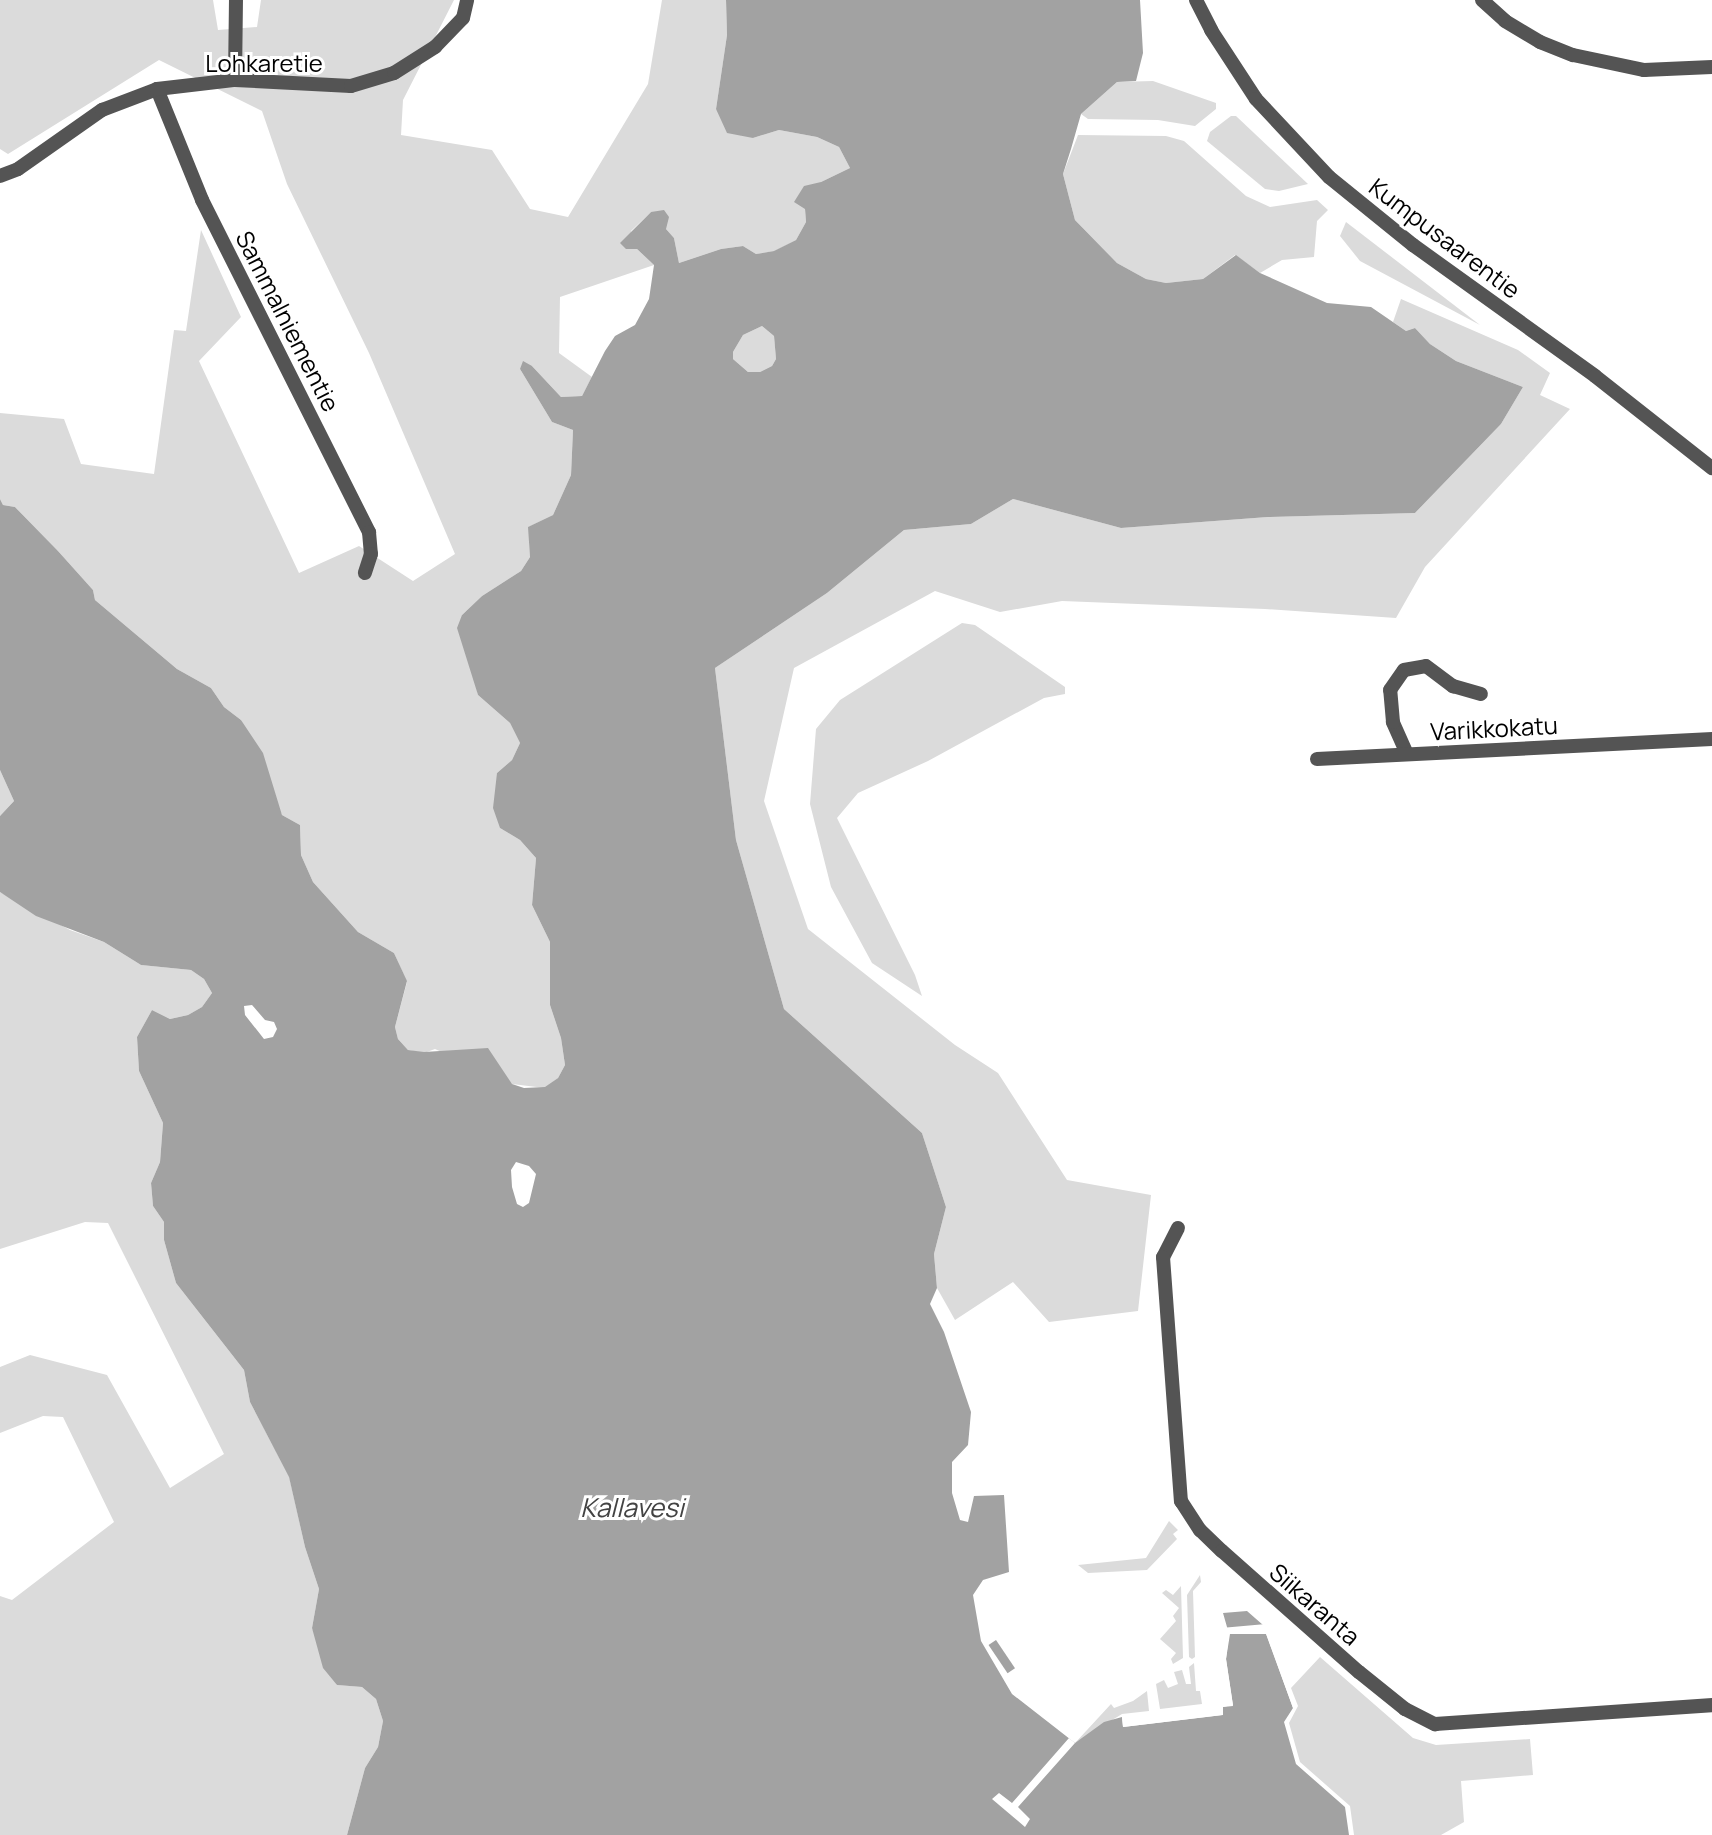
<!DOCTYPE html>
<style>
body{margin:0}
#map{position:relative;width:1712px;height:1835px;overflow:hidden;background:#fff;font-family:Manrope,sans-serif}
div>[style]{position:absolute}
.green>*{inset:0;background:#dbdbdb}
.water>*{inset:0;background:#a2a2a2;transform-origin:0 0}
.pier>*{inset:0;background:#fff}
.street>*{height:14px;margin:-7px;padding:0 7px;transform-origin:7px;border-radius:7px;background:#545454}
span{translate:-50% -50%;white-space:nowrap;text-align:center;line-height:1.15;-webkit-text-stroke:6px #fff;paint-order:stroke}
.street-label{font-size:24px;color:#000}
.water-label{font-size:26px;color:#434343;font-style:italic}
</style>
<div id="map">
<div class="green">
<div style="clip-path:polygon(0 0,213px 0,218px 30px,257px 27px,261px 0,454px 0,403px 100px,401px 135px,492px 150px,530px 209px,568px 217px,648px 84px,662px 0,726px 0,727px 35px,716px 109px,753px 138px,779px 130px,817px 137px,839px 147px,850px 168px,821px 182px,805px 209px,806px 222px,796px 240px,775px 251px,756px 254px,743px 246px,721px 249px,679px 263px,674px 238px,651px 212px,631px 231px,637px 249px,654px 265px,560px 297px,559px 353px,592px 377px,582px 396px,561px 397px,532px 366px,520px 369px,552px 422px,573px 430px,571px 475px,553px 515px,529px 527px,530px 557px,521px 571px,482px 596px,462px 615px,478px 695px,510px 723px,520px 743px,512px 760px,497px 773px,500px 828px,520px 840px,536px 858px,532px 905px,550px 942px,550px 1005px,561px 1038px,565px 1065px,558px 1078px,545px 1088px,512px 1084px,435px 1049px,424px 1053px,408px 1050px,398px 1039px,395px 1027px,407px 982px,394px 953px,358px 932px,313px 882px,301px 855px,300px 825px,282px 815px,241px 720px,224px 707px,211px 688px,177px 669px,95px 600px,93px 590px,58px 551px,15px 507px,3px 505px,0 499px,0 413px,64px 419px,81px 464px,154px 474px,174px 330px,186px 331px,201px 230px,241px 317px,199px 361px,299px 573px,359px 546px,413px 581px,455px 554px,369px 353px,287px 184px,262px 111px,159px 60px,8px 154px,0 149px)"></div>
<div style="clip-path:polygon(1153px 81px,1216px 103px,1216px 109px,1195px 126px,1158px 120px,1088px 119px,1081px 114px,1117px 82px)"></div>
<div style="clip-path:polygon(1231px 116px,1236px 116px,1308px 184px,1279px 191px,1265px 189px,1207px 141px,1210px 132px)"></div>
<div style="clip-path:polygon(1078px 135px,1166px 136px,1184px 141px,1246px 196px,1270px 207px,1317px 200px,1328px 210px,1317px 221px,1314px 257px,1282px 260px,1260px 273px,1235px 255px,1203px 279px,1166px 283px,1146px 279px,1117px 263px,1075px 220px,1063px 174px)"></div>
<div style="clip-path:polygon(1346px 222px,1480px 325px,1360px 261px,1340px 236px)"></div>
<div style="clip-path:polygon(1401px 299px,1518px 350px,1550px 373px,1540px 395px,1570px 409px,1425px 567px,1396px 618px,1265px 609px,1062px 601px,1000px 612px,935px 591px,794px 668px,764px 801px,808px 929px,955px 1045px,998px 1073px,1067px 1180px,1151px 1195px,1138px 1311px,1049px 1322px,1013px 1282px,955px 1320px,937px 1288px,934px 1254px,946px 1207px,922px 1133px,784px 1009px,736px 840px,715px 668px,827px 593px,904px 530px,971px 524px,1013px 499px,1121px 528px,1268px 517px,1415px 513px,1501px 424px,1523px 387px,1456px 361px,1430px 344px,1415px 328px,1406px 331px,1393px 322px)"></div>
<div style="clip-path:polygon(762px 326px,774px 336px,776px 359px,772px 366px,760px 372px,748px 372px,733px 359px,733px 352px,743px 335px)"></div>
<div style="clip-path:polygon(962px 623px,975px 625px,1065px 687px,1065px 694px,1044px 698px,928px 761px,858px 793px,837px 818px,915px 975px,922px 996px,872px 963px,831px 887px,810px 804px,816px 729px,840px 700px)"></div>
<div style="clip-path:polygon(0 770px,14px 801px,0 816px)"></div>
<div style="clip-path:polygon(0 892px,70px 930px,104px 942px,141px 965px,191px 970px,204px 979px,212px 993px,202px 1007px,188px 1015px,170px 1019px,152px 1010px,137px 1037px,139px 1071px,163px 1123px,160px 1162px,151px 1183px,153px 1206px,164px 1222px,164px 1240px,176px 1283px,244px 1370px,250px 1402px,289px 1476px,305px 1547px,319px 1589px,312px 1628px,337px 1685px,362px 1687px,376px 1699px,383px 1721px,378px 1747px,365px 1768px,347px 1835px,0 1835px,0 1596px,12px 1600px,114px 1522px,63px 1417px,43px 1416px,0 1433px,0 1367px,30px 1355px,107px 1375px,170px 1488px,224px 1454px,108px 1223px,85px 1222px,0 1249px)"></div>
<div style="clip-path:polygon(1169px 1521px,1178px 1530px,1173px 1534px,1177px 1539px,1147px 1570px,1088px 1573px,1078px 1565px,1146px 1558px)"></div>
<div style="clip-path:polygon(1200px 1575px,1201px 1582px,1193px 1591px,1195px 1657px,1192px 1659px,1189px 1657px,1187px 1595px)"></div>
<div style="clip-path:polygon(1181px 1586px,1183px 1658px,1173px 1664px,1171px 1659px,1176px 1653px,1160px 1639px,1176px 1621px,1173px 1616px,1179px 1608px,1162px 1593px,1166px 1590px,1173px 1595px)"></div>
<div style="clip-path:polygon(1320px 1657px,1413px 1738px,1436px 1745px,1530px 1739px,1533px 1775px,1461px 1781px,1464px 1822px,1441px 1835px,1354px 1835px,1350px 1806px,1300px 1762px,1289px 1723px,1298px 1706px,1291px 1688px)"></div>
<div style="clip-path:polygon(1194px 1663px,1196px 1691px,1200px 1691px,1202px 1704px,1160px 1709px,1156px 1684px,1164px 1680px,1168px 1688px,1178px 1684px,1174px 1672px,1182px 1670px,1186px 1684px,1191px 1684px,1189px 1667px)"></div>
<div style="clip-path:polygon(1147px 1691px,1149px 1711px,1122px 1714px,1075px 1743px,1111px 1704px,1114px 1708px,1133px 1701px)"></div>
</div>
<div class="water">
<div style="clip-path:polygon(evenodd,726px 0,1140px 0,1143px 53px,1136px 81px,1117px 82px,1081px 114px,1071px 149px,1063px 174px,1075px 220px,1117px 263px,1146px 279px,1166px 283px,1203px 279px,1236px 255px,1260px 273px,1327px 303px,1371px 307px,1406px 331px,1415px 328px,1430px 344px,1456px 361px,1523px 387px,1501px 424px,1415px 513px,1268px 517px,1121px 528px,1013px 499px,971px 524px,904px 530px,827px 593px,715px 668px,736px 840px,784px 1009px,922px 1133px,946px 1207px,934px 1254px,937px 1288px,930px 1304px,944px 1332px,971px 1412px,968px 1445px,952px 1462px,952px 1493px,960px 1520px,968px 1522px,974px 1496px,1004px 1495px,1009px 1572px,983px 1580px,973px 1595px,981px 1641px,1012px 1694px,1075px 1743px,1104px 1722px,1122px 1717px,1123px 1727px,1222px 1715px,1222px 1707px,1233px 1705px,1226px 1659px,1229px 1634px,1223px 1613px,1247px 1611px,1263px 1625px,1293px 1708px,1284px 1722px,1296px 1764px,1345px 1807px,1349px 1835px,347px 1835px,365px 1768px,378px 1747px,383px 1721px,376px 1699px,362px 1687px,337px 1685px,323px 1668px,312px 1628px,319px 1589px,305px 1547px,289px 1477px,250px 1402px,244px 1370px,176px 1283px,164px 1240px,164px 1222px,153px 1206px,151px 1183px,160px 1162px,163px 1123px,139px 1071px,137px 1037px,152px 1010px,170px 1019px,188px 1015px,202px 1007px,212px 993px,204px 979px,191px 970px,141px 965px,104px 942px,36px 916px,0 892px,0 816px,14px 801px,0 770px,0 499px,3px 505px,15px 507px,58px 551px,93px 590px,95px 600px,177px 669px,211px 688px,224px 707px,241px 720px,263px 753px,282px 815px,300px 825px,301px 855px,313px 882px,358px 932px,394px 953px,407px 981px,395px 1027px,398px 1039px,408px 1050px,424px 1052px,488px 1048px,512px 1084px,524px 1088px,545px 1087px,558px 1078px,565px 1065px,561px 1038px,550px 1005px,550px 942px,532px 905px,536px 858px,520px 840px,500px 828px,493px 808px,497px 773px,512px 760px,520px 743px,510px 723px,478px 695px,457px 628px,462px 615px,482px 596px,521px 571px,530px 557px,528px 527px,553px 515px,571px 475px,573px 430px,552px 422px,520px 369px,523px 361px,532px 366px,561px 397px,582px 396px,605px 351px,615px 336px,635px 325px,649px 299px,654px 265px,637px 249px,626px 249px,620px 243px,651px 212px,664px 210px,669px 217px,666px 229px,674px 238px,679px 263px,721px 249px,743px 246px,756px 254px,774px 251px,796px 240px,806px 222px,805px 209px,794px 202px,804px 186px,821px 182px,850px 168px,839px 147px,817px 137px,779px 130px,753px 138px,727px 133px,716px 109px,727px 35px,726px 0,762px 326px,774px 336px,776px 359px,772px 366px,760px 372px,748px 372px,733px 359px,733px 352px,743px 335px,762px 326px,726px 0,252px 1005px,265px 1020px,274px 1022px,277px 1029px,273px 1037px,264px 1039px,245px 1015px,244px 1006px,252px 1005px,726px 0,516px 1162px,529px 1166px,536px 1174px,529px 1203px,523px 1207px,517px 1204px,512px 1187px,511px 1170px,516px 1162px)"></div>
<div style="left:996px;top:1640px;width:34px;height:9px;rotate:56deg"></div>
</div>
<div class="pier">
<div style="clip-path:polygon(1266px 1624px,1297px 1707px,1293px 1708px,1266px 1634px,1230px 1634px,1226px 1659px,1233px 1706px,1223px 1707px,1223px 1715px,1123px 1727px,1122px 1717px,1126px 1716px,1127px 1723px,1219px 1712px,1221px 1703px,1229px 1702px,1222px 1659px,1225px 1635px,1221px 1628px)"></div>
<div style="clip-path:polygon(1069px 1738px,1075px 1743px,1018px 1807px,1030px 1819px,1025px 1827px,992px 1799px,999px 1793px,1012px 1803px)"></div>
</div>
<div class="street">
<div style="left:1196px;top:0;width:34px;rotate:63deg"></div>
<div style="left:1211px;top:30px;width:82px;rotate:56.9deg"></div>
<div style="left:1256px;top:99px;width:107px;rotate:46.9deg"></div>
<div style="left:1329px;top:177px;width:108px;rotate:39deg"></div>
<div style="left:1413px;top:245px;width:224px;rotate:35.7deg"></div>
<div style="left:1595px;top:376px;width:149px;rotate:38.2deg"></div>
<div style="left:1482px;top:0;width:31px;rotate:42deg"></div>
<div style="left:1505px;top:21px;width:41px;rotate:31deg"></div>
<div style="left:1540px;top:42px;width:35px;rotate:22deg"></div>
<div style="left:1573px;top:55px;width:73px;rotate:11.9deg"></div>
<div style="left:1644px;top:70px;width:68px;rotate:-2.5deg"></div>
<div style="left:235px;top:80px;width:80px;rotate:-89.3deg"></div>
<div style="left:157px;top:89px;width:120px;rotate:67.9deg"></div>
<div style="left:202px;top:200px;width:372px;rotate:63.3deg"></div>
<div style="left:369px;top:532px;width:22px;rotate:85deg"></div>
<div style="left:371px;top:554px;width:20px;rotate:108deg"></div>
<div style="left:0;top:176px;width:19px;rotate:-21deg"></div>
<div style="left:18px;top:169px;width:103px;rotate:-35.1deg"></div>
<div style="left:102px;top:110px;width:59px;rotate:-20.9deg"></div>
<div style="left:157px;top:89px;width:79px;rotate:-6.6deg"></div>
<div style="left:235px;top:80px;width:116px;rotate:3deg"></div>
<div style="left:351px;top:86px;width:45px;rotate:-16.8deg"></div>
<div style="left:394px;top:73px;width:49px;rotate:-32.4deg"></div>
<div style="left:435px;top:47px;width:40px;rotate:-46deg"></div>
<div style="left:463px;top:18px;width:18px;rotate:-77deg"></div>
<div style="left:1407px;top:754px;width:35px;rotate:-114deg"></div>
<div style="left:1393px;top:722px;width:32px;rotate:-95deg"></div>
<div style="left:1390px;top:690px;width:24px;rotate:-55deg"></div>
<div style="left:1404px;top:670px;width:22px;rotate:-10deg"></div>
<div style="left:1426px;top:666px;width:34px;rotate:37deg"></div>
<div style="left:1453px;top:686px;width:29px;rotate:16deg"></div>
<div style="left:1317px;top:759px;width:396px;rotate:-2.9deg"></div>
<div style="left:1178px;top:1228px;width:33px;rotate:117deg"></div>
<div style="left:1163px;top:1257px;width:245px;rotate:85.8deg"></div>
<div style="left:1181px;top:1501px;width:35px;rotate:57deg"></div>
<div style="left:1200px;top:1530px;width:30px;rotate:44deg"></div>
<div style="left:1222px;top:1551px;width:183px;rotate:41.5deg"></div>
<div style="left:1359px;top:1672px;width:59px;rotate:38.8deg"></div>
<div style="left:1405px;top:1709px;width:34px;rotate:27deg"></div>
<div style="left:1435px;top:1724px;width:278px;rotate:-3.9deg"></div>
</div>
<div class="street-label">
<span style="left:264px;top:63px">Lohkaretie</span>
<span style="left:1445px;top:238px;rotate:37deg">Kumpusaarentie</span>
<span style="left:288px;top:321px;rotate:63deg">Sammalniementie</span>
<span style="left:1494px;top:728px;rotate:-3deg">Varikkokatu</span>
<span style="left:1315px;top:1604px;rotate:41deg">Siikaranta</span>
</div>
<div class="water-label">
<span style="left:632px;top:1508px">Kallavesi</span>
</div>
</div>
